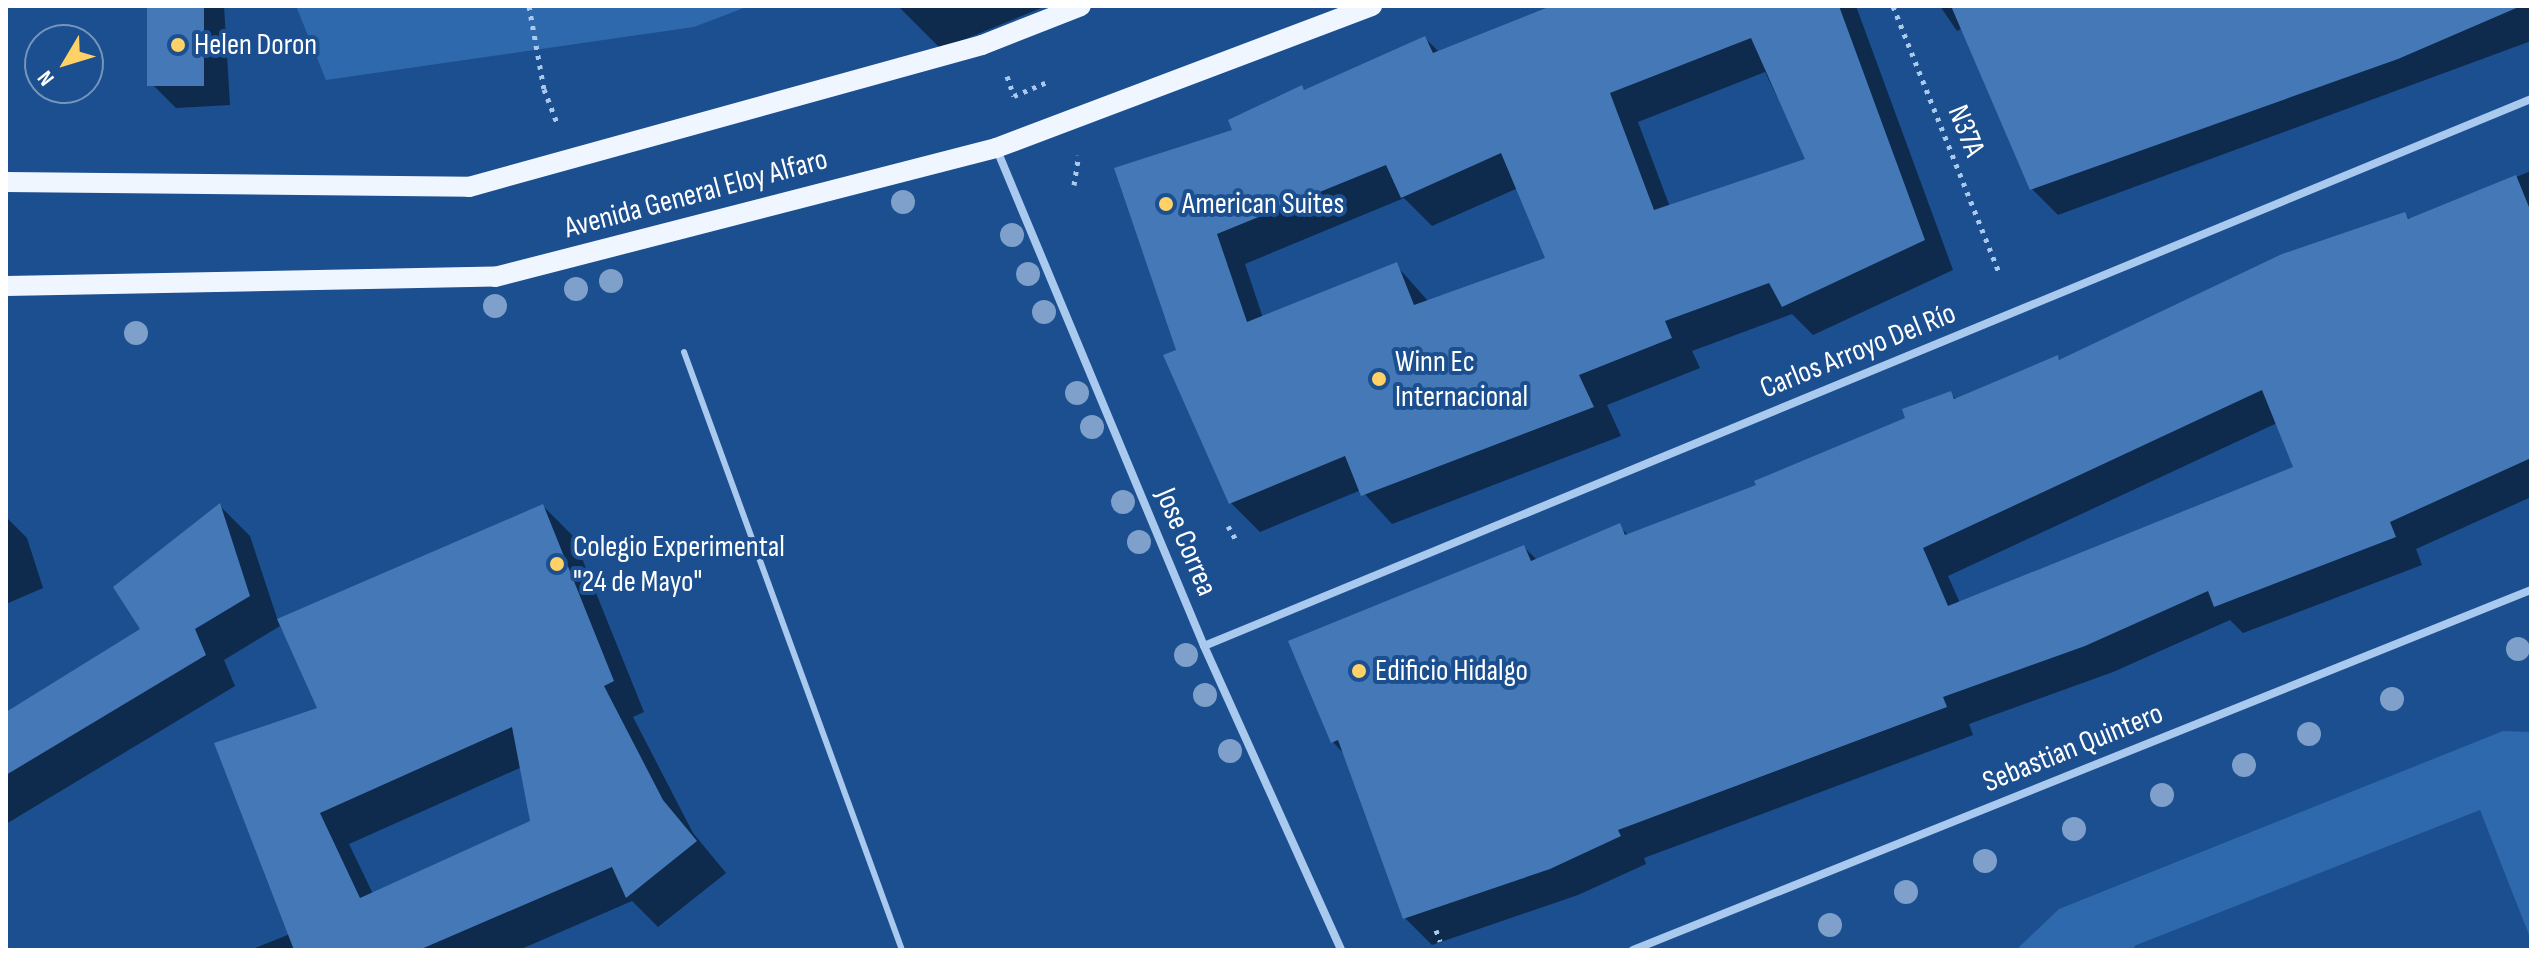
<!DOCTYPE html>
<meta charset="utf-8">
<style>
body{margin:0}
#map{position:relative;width:2537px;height:956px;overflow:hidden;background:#1b4f8f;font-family:"Sofia Sans Condensed",sans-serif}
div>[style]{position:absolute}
.green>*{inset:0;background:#2e69ad}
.shadow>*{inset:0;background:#0007}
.building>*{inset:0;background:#4478b7;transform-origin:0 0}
.path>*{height:5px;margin-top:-2.5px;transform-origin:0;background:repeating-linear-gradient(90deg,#a9c9ee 0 4px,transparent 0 10px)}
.service>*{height:6px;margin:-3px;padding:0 3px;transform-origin:3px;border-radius:3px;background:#a9c9ee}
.minor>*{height:8px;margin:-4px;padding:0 4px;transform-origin:4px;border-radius:4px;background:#a9c9ee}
.primary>*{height:20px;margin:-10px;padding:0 10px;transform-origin:10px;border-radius:10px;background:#f0f6ff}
.trees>*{width:24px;height:24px;margin:-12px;border-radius:50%;background:#7ea0ca}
.dots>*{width:22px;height:22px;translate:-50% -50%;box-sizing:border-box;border:4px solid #1b4f8f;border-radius:50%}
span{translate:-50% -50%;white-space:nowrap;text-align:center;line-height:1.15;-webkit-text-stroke:8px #1b4f8f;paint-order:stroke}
.poi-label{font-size:30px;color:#fff}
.left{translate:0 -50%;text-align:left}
.street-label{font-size:30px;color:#fff}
.frame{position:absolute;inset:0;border:8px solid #fff;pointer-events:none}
.north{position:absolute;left:24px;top:24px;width:80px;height:80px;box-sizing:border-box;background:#1b4f8f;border:2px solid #7695bc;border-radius:50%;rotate:232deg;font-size:22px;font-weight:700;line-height:32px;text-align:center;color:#fff}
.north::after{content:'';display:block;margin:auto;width:28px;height:36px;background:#ffd166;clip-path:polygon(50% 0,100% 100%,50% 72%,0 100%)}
</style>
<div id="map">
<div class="green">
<div style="clip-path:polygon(296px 6px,749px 6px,694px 27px,326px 80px)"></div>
<div style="clip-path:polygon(2503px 731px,2531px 732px,2531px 940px,2480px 810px,2134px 946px,2135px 950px,2016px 950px,2059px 909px)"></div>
</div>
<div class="shadow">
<div style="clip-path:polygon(149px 6px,224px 6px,230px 105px,176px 108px,154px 86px)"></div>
<div style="clip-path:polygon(898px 6px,1046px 6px,941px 49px)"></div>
<div style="clip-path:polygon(evenodd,1556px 6px,1856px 6px,1953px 270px,1813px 335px,1792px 314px,1692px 351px,1700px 368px,1607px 405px,1621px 436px,1392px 524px,1361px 490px,1260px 532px,1231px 503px,1178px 351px,1235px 131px,1301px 87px,1306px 91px,1425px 38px,1440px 53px,1556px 6px,1765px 72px,1808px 160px,1670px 207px,1638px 122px,1765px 72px,1556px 6px,1518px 188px,1548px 260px,1429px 302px,1396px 265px,1263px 318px,1245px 264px,1404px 198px,1432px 226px,1518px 188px)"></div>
<div style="clip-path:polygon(1940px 6px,2003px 6px,1957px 31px)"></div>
<div style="clip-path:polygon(2155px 6px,2531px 6px,2531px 41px,2058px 215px,2032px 189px)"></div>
<div style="clip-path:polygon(evenodd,2531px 171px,2531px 497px,2416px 549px,2422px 565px,2243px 633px,2230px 620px,2113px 672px,1969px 724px,1973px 735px,1644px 858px,1646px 864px,1578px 895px,1432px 945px,1405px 918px,1345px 755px,1333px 742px,1290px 642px,1524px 547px,1537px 560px,1619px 526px,1629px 536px,1758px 486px,1908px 419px,1950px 393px,1957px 400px,2057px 357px,2061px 361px,2405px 215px,2411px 220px,2531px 171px,2277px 423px,2296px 468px,1960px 603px,1948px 576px,2277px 423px)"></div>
<div style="clip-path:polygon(evenodd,220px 506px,250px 536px,278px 621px,543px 506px,573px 536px,644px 712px,633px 717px,693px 833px,726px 873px,658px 927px,632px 901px,519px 950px,250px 950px,290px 934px,320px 709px,280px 626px,224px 660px,235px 686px,6px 824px,6px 714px,143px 630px,220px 506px,522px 767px,533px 822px,373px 894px,349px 844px,522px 767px)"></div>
<div style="clip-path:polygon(6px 517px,27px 538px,43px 588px,6px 604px)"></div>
</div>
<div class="building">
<div style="left:147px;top:6px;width:57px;height:80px"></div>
<div style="clip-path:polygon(evenodd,1551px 6px,1839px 6px,1925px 240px,1782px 307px,1769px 283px,1665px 321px,1672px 338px,1579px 375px,1594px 407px,1361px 496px,1345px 456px,1229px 504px,1163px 355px,1176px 350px,1114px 168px,1232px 130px,1228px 120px,1302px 85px,1304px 90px,1425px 36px,1433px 53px,1551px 6px,1751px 38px,1805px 159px,1654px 210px,1610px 93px,1751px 38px,1551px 6px,1501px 153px,1545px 258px,1414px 305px,1397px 262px,1247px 322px,1217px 234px,1386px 165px,1401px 198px,1501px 153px)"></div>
<div style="clip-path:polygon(1951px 6px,2521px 6px,2398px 59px,2030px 190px)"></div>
<div style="clip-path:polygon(evenodd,2516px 175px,2531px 212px,2531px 458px,2390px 522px,2396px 537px,2214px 607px,2208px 591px,2085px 646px,1943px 697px,1947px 707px,1618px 830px,1621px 836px,1550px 869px,1403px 919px,1338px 740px,1331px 743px,1288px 641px,1524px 545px,1531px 561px,1620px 523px,1625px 535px,1756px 485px,1754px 481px,1905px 418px,1902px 409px,1951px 391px,1954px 399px,2058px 355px,2059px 360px,2282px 254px,2405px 212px,2408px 219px,2516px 175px,2262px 390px,2293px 467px,1948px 606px,1923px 548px,2262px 390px)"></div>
<div style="clip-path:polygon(220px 503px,250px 596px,195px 629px,206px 655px,6px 775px,6px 712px,140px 629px,113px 587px)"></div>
<div style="clip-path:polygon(evenodd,543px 504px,614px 681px,604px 686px,663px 800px,697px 841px,626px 898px,612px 867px,419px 950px,294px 950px,214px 743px,317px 708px,277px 619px,543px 504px,512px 727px,530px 821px,360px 898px,320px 813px,512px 727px)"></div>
</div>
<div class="path">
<div style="left:529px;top:6px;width:84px;rotate:79.8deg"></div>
<div style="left:544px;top:89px;width:39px;rotate:69deg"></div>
<div style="left:1893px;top:6px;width:287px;rotate:68.3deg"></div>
<div style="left:1007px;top:76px;width:21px;rotate:71deg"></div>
<div style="left:1014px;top:96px;width:34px;rotate:-23deg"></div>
<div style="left:1074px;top:185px;width:30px;rotate:-81deg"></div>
<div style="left:1228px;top:526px;width:20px;rotate:60deg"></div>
<div style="left:1436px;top:930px;width:12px;rotate:70deg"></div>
</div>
<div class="service">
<div style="left:684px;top:352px;width:636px;rotate:69.97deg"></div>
</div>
<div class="minor">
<div style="left:997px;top:150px;width:537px;rotate:67.35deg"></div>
<div style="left:1204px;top:646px;width:333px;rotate:65.7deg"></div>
<div style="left:1204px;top:646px;width:1435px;rotate:-22.4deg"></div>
<div style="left:1633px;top:950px;width:967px;rotate:-21.85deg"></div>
</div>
<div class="primary">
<div style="left:6px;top:182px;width:463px;rotate:0.6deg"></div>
<div style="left:469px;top:187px;width:532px;rotate:-15.47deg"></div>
<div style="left:982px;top:45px;width:106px;rotate:-21.5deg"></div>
<div style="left:6px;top:286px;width:489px;rotate:-1.1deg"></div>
<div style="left:495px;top:277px;width:517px;rotate:-14.44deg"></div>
<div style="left:996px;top:148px;width:402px;rotate:-20.7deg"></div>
</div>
<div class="trees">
<div style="left:903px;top:202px"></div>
<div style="left:1012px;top:235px"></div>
<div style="left:1028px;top:274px"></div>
<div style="left:611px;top:281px"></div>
<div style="left:576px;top:289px"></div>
<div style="left:495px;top:306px"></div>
<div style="left:1044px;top:312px"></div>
<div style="left:136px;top:333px"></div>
<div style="left:1077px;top:393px"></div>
<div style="left:1092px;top:427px"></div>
<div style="left:1123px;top:502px"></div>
<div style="left:1139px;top:542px"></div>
<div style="left:2518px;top:649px"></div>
<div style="left:1186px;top:655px"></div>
<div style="left:1205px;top:695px"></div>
<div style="left:2392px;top:699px"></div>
<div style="left:2309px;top:734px"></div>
<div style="left:1230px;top:751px"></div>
<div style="left:2244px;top:765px"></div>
<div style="left:2162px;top:795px"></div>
<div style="left:2074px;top:829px"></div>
<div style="left:1985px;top:861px"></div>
<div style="left:1906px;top:892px"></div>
<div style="left:1830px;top:925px"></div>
</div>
<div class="dots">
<div style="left:178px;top:45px;background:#ffd166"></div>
<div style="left:1166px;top:204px;background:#ffd166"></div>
<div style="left:1379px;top:379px;background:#ffd166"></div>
<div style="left:557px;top:564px;background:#ffd166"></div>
<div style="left:1359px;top:671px;background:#ffd166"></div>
</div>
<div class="poi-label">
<span class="left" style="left:194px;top:45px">Helen Doron</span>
<span class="left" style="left:1182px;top:204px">American Suites</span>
<span class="left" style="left:1395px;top:379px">Winn Ec<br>Internacional</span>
<span class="left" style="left:573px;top:564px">Colegio Experimental<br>"24 de Mayo"</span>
<span class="left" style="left:1375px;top:671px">Edificio Hidalgo</span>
</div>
<div class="street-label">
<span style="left:1966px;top:131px;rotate:68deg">N37A</span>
<span style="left:696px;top:194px;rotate:-15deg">Avenida General Eloy Alfaro</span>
<span style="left:1858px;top:351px;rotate:-22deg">Carlos Arroyo Del Río</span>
<span style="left:1186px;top:542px;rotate:67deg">Jose Correa</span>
<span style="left:2073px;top:748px;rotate:-22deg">Sebastian Quintero</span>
</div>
<div class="frame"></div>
<div class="north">N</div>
</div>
